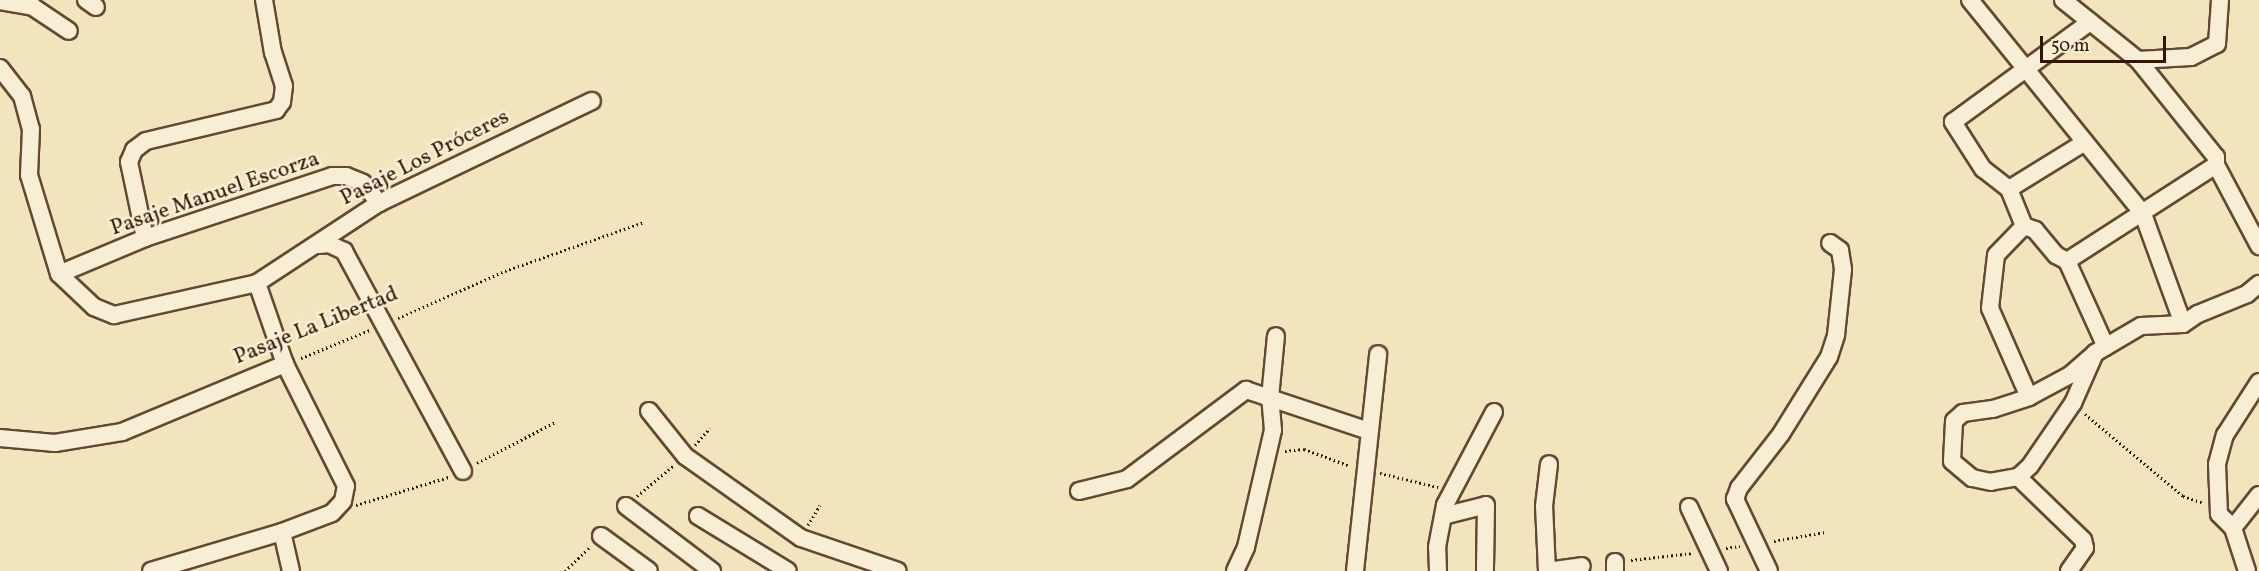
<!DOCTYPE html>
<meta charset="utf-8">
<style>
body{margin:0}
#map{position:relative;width:2259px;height:571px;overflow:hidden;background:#f2e5be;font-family:Vollkorn,serif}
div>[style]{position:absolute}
.path>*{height:3px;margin-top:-1.5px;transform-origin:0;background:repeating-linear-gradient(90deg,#331502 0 1.5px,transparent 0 4.5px)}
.roads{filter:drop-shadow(2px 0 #634931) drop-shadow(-2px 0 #634931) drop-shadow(0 2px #634931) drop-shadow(0 -2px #634931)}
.minor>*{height:16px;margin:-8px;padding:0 8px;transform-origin:8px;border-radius:8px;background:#f7eed5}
span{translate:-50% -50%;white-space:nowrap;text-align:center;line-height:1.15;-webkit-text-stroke:5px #f7eed5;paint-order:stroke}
.street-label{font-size:22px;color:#331502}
.scale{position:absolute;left:2040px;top:36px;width:126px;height:27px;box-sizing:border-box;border:3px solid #331502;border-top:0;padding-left:8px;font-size:18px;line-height:21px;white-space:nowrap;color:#331502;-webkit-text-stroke:4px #f7eed5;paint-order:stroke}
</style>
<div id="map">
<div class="path">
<div style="left:398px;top:318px;width:117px;rotate:-23.7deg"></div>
<div style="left:505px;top:271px;width:147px;rotate:-19.4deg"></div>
<div style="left:301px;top:358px;width:74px;rotate:-22.1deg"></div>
<div style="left:2085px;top:414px;width:128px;rotate:39.9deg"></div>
<div style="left:2183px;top:496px;width:21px;rotate:19deg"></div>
<div style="left:695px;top:445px;width:23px;rotate:-49deg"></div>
<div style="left:1285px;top:451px;width:19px;rotate:-6deg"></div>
<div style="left:1304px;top:449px;width:49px;rotate:20.3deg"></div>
<div style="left:477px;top:463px;width:88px;rotate:-27.7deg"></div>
<div style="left:1380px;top:473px;width:60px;rotate:13.6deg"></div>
<div style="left:637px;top:496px;width:47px;rotate:-39.8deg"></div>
<div style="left:356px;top:505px;width:97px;rotate:-16.8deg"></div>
<div style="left:808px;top:525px;width:23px;rotate:-59deg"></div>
<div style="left:1774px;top:541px;width:52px;rotate:-10deg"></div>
<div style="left:1726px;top:548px;width:14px;rotate:-8deg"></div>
<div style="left:1631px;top:560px;width:62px;rotate:-6.4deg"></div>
<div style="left:565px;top:571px;width:36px;rotate:-44deg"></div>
</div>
<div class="roads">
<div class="minor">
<div style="left:86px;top:0;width:12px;rotate:35deg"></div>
<div style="left:1970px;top:0;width:275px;rotate:51deg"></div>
<div style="left:2143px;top:214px;width:117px;rotate:70deg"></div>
<div style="left:2063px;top:0;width:96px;rotate:38.7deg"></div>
<div style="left:2138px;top:60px;width:124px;rotate:51.2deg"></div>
<div style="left:2216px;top:157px;width:8px;rotate:90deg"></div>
<div style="left:2216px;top:165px;width:177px;rotate:147.2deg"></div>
<div style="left:0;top:1px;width:34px;rotate:10deg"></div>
<div style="left:33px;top:7px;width:43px;rotate:33.7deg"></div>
<div style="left:2138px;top:60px;width:53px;rotate:-3.2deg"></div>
<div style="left:2191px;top:57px;width:29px;rotate:-27deg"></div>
<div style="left:2217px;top:44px;width:44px;rotate:-86.1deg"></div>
<div style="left:0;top:68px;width:36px;rotate:52deg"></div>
<div style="left:22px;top:96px;width:34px;rotate:75deg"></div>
<div style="left:31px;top:129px;width:46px;rotate:92.5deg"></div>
<div style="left:29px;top:175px;width:103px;rotate:73.1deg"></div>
<div style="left:59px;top:274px;width:48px;rotate:43.3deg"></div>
<div style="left:94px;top:307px;width:22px;rotate:22deg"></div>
<div style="left:114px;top:315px;width:147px;rotate:-12.6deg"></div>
<div style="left:257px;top:283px;width:146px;rotate:-33.3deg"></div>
<div style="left:379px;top:203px;width:236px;rotate:-25.6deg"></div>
<div style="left:2216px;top:165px;width:92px;rotate:62deg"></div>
<div style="left:2009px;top:189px;width:89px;rotate:-31.7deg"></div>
<div style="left:2024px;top:226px;width:40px;rotate:-112deg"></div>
<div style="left:2009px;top:189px;width:33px;rotate:-142deg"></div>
<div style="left:1983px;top:169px;width:56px;rotate:-122.6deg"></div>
<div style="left:1953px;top:122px;width:170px;rotate:-36.1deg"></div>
<div style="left:145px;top:238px;width:78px;rotate:-101.9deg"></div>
<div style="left:129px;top:162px;width:13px;rotate:-67deg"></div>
<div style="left:134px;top:150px;width:15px;rotate:-37deg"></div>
<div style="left:146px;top:141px;width:134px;rotate:-13.4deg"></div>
<div style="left:276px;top:110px;width:10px;rotate:-53deg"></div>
<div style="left:282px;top:102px;width:16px;rotate:-83deg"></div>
<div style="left:284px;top:86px;width:35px;rotate:-108deg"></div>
<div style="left:273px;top:53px;width:54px;rotate:-99.6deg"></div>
<div style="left:319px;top:245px;width:10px;rotate:-6deg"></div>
<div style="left:329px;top:244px;width:17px;rotate:25deg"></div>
<div style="left:344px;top:251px;width:250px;rotate:61.6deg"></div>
<div style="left:59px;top:274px;width:93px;rotate:-22.7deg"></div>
<div style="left:145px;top:238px;width:197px;rotate:-18.3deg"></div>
<div style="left:332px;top:176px;width:14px"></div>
<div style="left:346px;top:176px;width:18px;rotate:22deg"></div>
<div style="left:363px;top:183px;width:26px;rotate:51deg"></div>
<div style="left:2095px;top:353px;width:55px;rotate:113.7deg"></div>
<div style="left:2073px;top:403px;width:76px;rotate:124.3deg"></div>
<div style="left:2030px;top:466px;width:16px;rotate:137deg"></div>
<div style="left:2018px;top:477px;width:27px;rotate:170deg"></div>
<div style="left:1991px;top:482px;width:19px;rotate:-168deg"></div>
<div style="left:1972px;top:478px;width:26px;rotate:-140deg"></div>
<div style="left:1952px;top:461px;width:40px;rotate:-87.1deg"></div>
<div style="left:1954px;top:421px;width:12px;rotate:-42deg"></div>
<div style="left:1963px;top:413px;width:30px;rotate:-8deg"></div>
<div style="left:1993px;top:409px;width:38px;rotate:-18deg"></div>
<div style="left:2029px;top:397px;width:47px;rotate:-28.2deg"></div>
<div style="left:2070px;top:375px;width:33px;rotate:-41deg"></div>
<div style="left:2095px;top:353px;width:53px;rotate:-30.4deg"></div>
<div style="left:2141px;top:326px;width:42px;rotate:-2.7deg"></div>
<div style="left:2183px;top:324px;width:18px;rotate:-34deg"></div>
<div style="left:2198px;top:314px;width:53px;rotate:-22.2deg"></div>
<div style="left:2247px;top:294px;width:16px;rotate:-40deg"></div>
<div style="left:2029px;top:397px;width:97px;rotate:-113.7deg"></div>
<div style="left:1990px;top:308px;width:53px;rotate:-83.5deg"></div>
<div style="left:1996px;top:255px;width:40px;rotate:-46deg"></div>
<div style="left:2024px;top:226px;width:12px;rotate:20deg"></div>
<div style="left:2035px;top:230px;width:33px;rotate:50deg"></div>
<div style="left:2056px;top:255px;width:13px;rotate:29deg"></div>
<div style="left:2067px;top:261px;width:94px;rotate:65.6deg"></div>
<div style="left:649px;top:411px;width:58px;rotate:51.3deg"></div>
<div style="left:685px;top:456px;width:142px;rotate:35.3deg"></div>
<div style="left:801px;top:538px;width:102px;rotate:18.8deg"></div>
<div style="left:0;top:438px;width:55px;rotate:5.2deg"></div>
<div style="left:55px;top:443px;width:68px;rotate:-9.3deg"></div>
<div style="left:122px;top:432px;width:177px;rotate:-22.6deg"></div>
<div style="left:2018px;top:477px;width:91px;rotate:44.1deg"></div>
<div style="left:2083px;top:540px;width:8px;rotate:76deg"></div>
<div style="left:2085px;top:548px;width:28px;rotate:125deg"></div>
<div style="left:1079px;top:491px;width:49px;rotate:-14deg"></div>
<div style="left:1127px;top:479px;width:149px;rotate:-36.8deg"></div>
<div style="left:1246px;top:390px;width:130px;rotate:18.4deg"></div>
<div style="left:626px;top:506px;width:108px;rotate:37.1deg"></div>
<div style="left:1689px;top:507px;width:71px;rotate:64.9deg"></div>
<div style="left:698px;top:516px;width:105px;rotate:31.4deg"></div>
<div style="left:1443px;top:516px;width:44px;rotate:-14.3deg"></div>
<div style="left:1486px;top:505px;width:66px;rotate:90.9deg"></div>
<div style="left:2233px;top:528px;width:42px;rotate:-51.8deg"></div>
<div style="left:282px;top:532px;width:40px;rotate:77deg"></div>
<div style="left:601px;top:536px;width:59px;rotate:36.1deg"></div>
<div style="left:1615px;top:562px;width:9px;rotate:90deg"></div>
<div style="left:151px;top:571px;width:137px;rotate:-16.6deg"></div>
<div style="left:282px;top:532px;width:53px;rotate:-20.8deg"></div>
<div style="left:332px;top:513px;width:16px;rotate:-47deg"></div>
<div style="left:343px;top:501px;width:15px;rotate:-79deg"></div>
<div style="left:346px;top:486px;width:136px;rotate:-116.6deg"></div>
<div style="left:285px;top:364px;width:86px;rotate:-109.1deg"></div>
<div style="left:1235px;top:571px;width:26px;rotate:-65deg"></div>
<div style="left:1246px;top:547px;width:120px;rotate:-77deg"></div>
<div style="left:1273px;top:430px;width:32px;rotate:-95deg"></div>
<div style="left:1270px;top:398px;width:62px;rotate:-84.5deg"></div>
<div style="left:1355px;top:571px;width:218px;rotate:-83.9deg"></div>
<div style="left:1438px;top:571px;width:24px;rotate:-92deg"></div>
<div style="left:1437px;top:547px;width:43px;rotate:-79.2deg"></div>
<div style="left:1445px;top:505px;width:105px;rotate:-62.2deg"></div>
<div style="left:1547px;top:571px;width:65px;rotate:-92.6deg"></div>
<div style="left:1544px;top:506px;width:42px;rotate:-83.2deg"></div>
<div style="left:1547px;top:571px;width:35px;rotate:-8deg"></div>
<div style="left:1769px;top:571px;width:80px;rotate:-115.3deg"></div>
<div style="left:1735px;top:499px;width:12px;rotate:-70deg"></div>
<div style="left:1739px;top:488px;width:68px;rotate:-52.1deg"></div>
<div style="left:1781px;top:434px;width:91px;rotate:-58.1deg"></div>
<div style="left:1829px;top:357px;width:23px;rotate:-72deg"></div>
<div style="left:1836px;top:335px;width:66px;rotate:-83.9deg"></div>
<div style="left:1843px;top:269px;width:19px;rotate:-99deg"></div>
<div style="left:1840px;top:250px;width:12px;rotate:-145deg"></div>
<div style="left:2247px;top:571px;width:45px;rotate:-108deg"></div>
<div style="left:2233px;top:528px;width:20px;rotate:-135deg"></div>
<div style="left:2219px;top:514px;width:50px;rotate:-92.3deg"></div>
<div style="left:2217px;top:464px;width:30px;rotate:-75deg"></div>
<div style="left:2225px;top:435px;width:63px;rotate:-57.3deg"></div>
</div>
</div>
<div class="street-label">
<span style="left:425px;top:158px;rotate:-27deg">Pasaje Los Próceres</span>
<span style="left:215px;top:194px;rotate:-19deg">Pasaje Manuel Escorza</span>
<span style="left:316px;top:326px;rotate:-22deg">Pasaje La Libertad</span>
</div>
<div class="scale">50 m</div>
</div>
